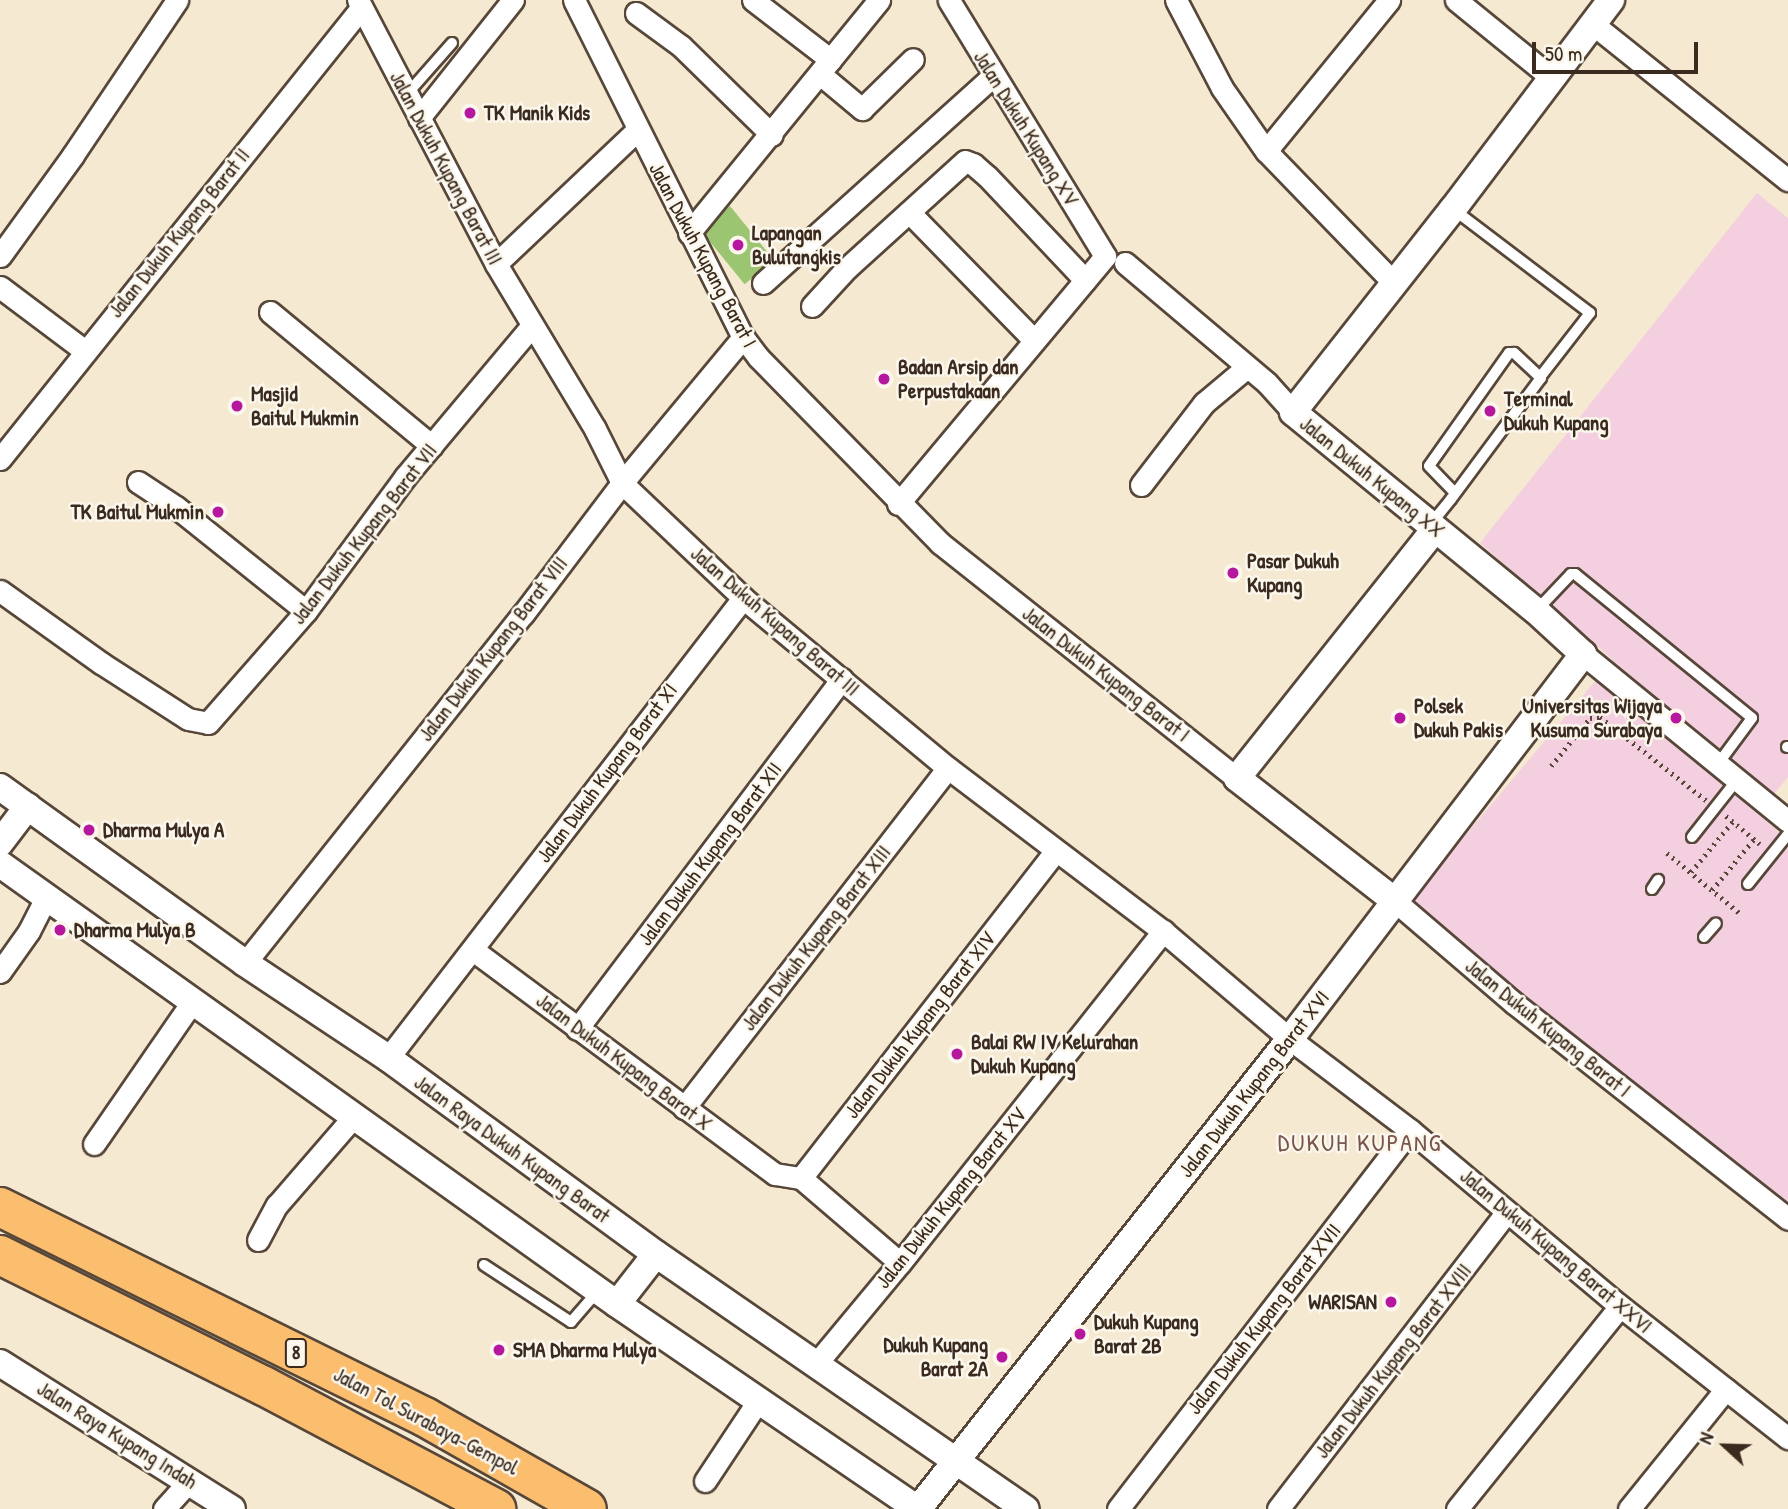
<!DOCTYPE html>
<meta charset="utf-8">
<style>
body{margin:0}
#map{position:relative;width:1788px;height:1509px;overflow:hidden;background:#f6e9d2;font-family:"Patrick Hand",sans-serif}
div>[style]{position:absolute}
.built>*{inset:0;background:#f3cfe0}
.green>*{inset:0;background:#9bc571;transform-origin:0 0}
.path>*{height:4.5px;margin-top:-2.25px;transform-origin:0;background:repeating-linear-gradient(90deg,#574739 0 2px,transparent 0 7px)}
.roads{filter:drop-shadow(2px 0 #574739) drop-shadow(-2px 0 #574739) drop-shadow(0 2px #574739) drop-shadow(0 -2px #574739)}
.service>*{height:10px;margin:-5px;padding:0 5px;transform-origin:5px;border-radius:5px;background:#fff}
.minor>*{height:21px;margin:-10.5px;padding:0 10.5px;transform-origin:10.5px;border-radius:10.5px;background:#fff}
.tertiary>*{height:26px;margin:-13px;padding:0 13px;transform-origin:13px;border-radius:13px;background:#fff}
.motorway>*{height:38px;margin:-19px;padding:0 19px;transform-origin:19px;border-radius:19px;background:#fbbd6e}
.dots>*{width:19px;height:19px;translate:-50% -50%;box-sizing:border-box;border:4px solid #fbf7ec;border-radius:50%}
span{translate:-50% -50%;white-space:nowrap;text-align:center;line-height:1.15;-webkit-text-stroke:5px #fbf7ec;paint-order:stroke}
.shield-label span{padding:2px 5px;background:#fbf7ec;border:2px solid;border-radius:5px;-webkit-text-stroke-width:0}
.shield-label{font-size:19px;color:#3b2a1e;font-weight:700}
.poi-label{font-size:21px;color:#3b2a1e;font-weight:700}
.left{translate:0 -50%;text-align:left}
.right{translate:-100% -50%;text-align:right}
.street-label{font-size:21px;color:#3b2a1e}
.quarter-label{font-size:24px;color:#7a554b;letter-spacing:2px}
.north{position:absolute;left:1690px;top:1411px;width:70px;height:70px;-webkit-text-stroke:5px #fbf7ec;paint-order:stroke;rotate:292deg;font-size:19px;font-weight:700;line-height:28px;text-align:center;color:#3b2a1e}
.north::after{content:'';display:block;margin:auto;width:24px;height:32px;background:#3b2a1e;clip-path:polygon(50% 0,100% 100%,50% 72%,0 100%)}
.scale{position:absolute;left:1532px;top:42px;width:166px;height:32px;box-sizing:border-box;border:4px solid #3b2a1e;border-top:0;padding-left:9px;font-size:21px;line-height:24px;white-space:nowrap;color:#3b2a1e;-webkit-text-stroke:5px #fbf7ec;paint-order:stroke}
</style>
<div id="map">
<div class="built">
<div style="clip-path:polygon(1757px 193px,1788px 218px,1788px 777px,1758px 814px,1788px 840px,1788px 1208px,1409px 902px,1613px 660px,1480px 543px)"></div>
</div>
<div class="green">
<div style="left:730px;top:206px;width:70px;height:38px;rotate:51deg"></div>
</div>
<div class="path">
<div style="left:1551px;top:766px;width:62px;rotate:-50.9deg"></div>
<div style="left:1590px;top:718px;width:10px;rotate:-6deg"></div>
<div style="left:1600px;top:717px;width:135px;rotate:38.1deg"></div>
<div style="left:1726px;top:816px;width:44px;rotate:39.5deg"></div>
<div style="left:1667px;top:853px;width:97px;rotate:39.6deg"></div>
<div style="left:1691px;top:872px;width:66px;rotate:-50.5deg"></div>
<div style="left:1712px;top:890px;width:66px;rotate:-50.5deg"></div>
</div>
<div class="roads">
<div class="service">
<div style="left:407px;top:94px;width:68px;rotate:-48.6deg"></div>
<div style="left:1453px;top:209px;width:172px;rotate:37.2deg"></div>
<div style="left:1590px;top:313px;width:80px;rotate:127.9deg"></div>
<div style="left:1430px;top:525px;width:33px;rotate:-51deg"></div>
<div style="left:1451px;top:499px;width:151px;rotate:-53.4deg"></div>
<div style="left:1541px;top:378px;width:37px;rotate:-137deg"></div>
<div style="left:1514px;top:353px;width:5px;rotate:180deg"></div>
<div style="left:1509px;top:353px;width:138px;rotate:125.3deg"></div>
<div style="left:1429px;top:466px;width:37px;rotate:46deg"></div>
<div style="left:1536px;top:611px;width:51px;rotate:-46.6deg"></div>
<div style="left:1571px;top:574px;width:4px"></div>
<div style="left:1575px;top:574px;width:228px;rotate:39.1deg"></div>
<div style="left:1752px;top:718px;width:57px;rotate:126.5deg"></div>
<div style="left:1787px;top:747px;width:1px"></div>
<div style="left:1692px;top:837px;width:73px;rotate:-51.7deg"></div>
<div style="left:1748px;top:884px;width:64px;rotate:-51.3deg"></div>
<div style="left:1652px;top:889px;width:11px;rotate:-56deg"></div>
<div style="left:1704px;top:937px;width:18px;rotate:-49deg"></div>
<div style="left:484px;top:1265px;width:104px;rotate:33.2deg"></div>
<div style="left:571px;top:1322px;width:40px;rotate:-49deg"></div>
</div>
<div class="minor">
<div style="left:358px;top:0;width:298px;rotate:62.4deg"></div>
<div style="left:496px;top:264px;width:192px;rotate:59deg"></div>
<div style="left:595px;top:429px;width:60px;rotate:63.4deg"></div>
<div style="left:622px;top:483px;width:167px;rotate:43.5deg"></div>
<div style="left:743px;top:598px;width:266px;rotate:39.7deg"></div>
<div style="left:948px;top:768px;width:270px;rotate:37.2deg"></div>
<div style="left:1163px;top:931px;width:167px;rotate:40.4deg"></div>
<div style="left:1290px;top:1039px;width:151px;rotate:37.2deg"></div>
<div style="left:1410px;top:1130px;width:274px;rotate:40deg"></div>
<div style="left:1620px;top:1306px;width:214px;rotate:38.2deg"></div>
<div style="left:574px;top:0;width:377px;rotate:63.4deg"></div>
<div style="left:743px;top:337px;width:26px;rotate:53deg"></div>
<div style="left:759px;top:358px;width:259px;rotate:45.6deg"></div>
<div style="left:940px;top:543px;width:379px;rotate:38.4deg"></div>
<div style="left:753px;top:0;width:98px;rotate:37.6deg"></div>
<div style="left:1176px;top:0;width:99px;rotate:62.4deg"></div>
<div style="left:1222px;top:88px;width:77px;rotate:55.1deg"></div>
<div style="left:1266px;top:151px;width:184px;rotate:45.9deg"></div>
<div style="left:1456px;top:0;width:124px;rotate:39.1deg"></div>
<div style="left:636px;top:13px;width:56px;rotate:36.3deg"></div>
<div style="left:681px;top:46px;width:127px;rotate:44.4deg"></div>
<div style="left:1593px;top:24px;width:250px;rotate:38.7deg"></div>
<div style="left:820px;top:74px;width:55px;rotate:39.8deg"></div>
<div style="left:862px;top:109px;width:71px;rotate:-44.4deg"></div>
<div style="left:419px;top:118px;width:151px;rotate:-51.5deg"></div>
<div style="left:1266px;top:151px;width:195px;rotate:-50.8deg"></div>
<div style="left:909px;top:212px;width:179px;rotate:45.7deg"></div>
<div style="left:689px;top:233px;width:301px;rotate:-50.8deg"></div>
<div style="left:0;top:256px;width:125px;rotate:-54.1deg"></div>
<div style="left:73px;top:155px;width:187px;rotate:-56.1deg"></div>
<div style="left:1125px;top:263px;width:186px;rotate:40.2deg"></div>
<div style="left:1267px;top:383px;width:39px;rotate:48deg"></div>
<div style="left:496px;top:264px;width:195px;rotate:-43.5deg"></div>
<div style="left:763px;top:283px;width:309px;rotate:-42deg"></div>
<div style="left:0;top:287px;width:105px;rotate:36.9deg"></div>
<div style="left:812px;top:306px;width:52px;rotate:-47.4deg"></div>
<div style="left:847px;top:268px;width:159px;rotate:-42.2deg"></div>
<div style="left:965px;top:161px;width:9px;rotate:21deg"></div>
<div style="left:973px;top:164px;width:18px;rotate:41deg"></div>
<div style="left:987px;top:176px;width:143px;rotate:46.7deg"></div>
<div style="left:270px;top:312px;width:210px;rotate:39.6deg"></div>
<div style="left:0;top:459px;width:578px;rotate:-51.32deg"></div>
<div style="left:138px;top:482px;width:45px;rotate:33.3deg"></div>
<div style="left:176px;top:507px;width:166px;rotate:38.7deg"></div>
<div style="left:1141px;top:485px;width:103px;rotate:-52.5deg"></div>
<div style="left:1204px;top:403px;width:56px;rotate:-39.9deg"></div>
<div style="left:898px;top:504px;width:323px;rotate:-50.1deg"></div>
<div style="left:1105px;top:256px;width:300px;rotate:-121.4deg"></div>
<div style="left:0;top:591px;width:124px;rotate:35.5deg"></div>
<div style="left:101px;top:663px;width:103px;rotate:32.8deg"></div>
<div style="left:188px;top:719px;width:20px;rotate:11deg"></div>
<div style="left:208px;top:723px;width:149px;rotate:-48.8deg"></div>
<div style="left:306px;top:611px;width:167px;rotate:-53.5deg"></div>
<div style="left:405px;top:477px;width:196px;rotate:-50deg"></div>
<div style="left:1583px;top:654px;width:264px;rotate:39.2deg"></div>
<div style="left:1395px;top:901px;width:157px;rotate:40.6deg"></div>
<div style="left:1514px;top:1003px;width:349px;rotate:38.2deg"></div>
<div style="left:473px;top:950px;width:376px;rotate:36.6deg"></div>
<div style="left:775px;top:1174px;width:26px;rotate:9deg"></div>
<div style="left:801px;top:1178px;width:415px;rotate:-52.1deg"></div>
<div style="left:245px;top:963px;width:446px;rotate:-51.5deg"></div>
<div style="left:523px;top:614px;width:164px;rotate:-52.9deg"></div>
<div style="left:622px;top:483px;width:190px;rotate:-50.3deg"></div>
<div style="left:0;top:972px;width:50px;rotate:-54.7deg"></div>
<div style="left:29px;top:931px;width:37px;rotate:-63deg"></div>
<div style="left:577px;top:1029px;width:439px;rotate:-52.9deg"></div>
<div style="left:388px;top:1058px;width:581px;rotate:-52.34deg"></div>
<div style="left:684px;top:1108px;width:430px;rotate:-52.2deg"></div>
<div style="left:94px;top:1144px;width:173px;rotate:-55.4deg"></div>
<div style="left:801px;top:1178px;width:130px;rotate:40.6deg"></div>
<div style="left:258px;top:1240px;width:40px;rotate:-62deg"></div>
<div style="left:277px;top:1205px;width:119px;rotate:-49.1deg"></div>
<div style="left:816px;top:1364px;width:131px;rotate:-50.3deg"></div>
<div style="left:900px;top:1263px;width:424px;rotate:-51.6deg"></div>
<div style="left:705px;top:1481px;width:96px;rotate:-56.5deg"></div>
<div style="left:164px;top:1509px;width:39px;rotate:-48deg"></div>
<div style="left:1118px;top:1509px;width:478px;rotate:-52.4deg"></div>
<div style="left:1278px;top:1509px;width:375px;rotate:-52.4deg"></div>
<div style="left:1457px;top:1509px;width:260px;rotate:-51.2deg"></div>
<div style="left:1629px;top:1509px;width:154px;rotate:-51.1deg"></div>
</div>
<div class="tertiary">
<div style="left:0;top:787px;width:302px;rotate:35.7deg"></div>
<div style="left:245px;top:963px;width:172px;rotate:33.6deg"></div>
<div style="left:388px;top:1058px;width:332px;rotate:36.2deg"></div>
<div style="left:656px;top:1254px;width:449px;rotate:34.6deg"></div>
<div style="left:0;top:843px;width:46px;rotate:-52.9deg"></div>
<div style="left:0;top:864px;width:758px;rotate:35.49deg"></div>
<div style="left:617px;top:1304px;width:363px;rotate:34.3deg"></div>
<div style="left:1395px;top:901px;width:200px;rotate:-142.1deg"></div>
<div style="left:1237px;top:778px;width:318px;rotate:-51.5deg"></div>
<div style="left:617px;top:1304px;width:63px;rotate:-52deg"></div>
<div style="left:0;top:1363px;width:274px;rotate:32.2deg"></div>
<div style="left:918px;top:1509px;width:599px;rotate:-51.64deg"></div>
<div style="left:1290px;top:1039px;width:484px;rotate:-52.7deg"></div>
<div style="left:1583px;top:654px;width:64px;rotate:-137.5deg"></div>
<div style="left:1536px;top:611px;width:314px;rotate:-140.7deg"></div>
<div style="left:1293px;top:412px;width:258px;rotate:-51.8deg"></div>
<div style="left:1453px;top:209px;width:262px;rotate:-52.9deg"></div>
</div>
<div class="motorway">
<div style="left:0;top:1207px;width:474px;rotate:26.3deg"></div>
<div style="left:425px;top:1417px;width:186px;rotate:29.6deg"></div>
<div style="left:0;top:1255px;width:295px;rotate:26.4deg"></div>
<div style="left:264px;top:1386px;width:263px;rotate:27.9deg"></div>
</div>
</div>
<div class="dots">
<div style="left:470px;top:113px;background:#b5179e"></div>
<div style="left:738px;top:245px;background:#b5179e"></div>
<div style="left:884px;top:379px;background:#b5179e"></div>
<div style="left:237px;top:406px;background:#b5179e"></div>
<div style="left:1490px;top:411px;background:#b5179e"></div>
<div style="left:218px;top:512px;background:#b5179e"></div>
<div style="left:1233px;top:573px;background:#b5179e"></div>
<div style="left:1400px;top:718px;background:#b5179e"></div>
<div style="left:1676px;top:718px;background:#b5179e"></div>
<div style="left:89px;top:830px;background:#b5179e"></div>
<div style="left:60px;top:930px;background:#b5179e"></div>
<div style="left:957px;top:1054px;background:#b5179e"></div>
<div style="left:1391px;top:1302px;background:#b5179e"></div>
<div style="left:1080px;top:1334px;background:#b5179e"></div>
<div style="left:499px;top:1350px;background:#b5179e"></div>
<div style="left:1002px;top:1357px;background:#b5179e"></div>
</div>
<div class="shield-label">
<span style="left:296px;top:1353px">8</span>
</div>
<div class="poi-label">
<span class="left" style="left:484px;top:113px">TK Manik Kids</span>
<span class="left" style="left:752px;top:245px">Lapangan<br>Bulutangkis</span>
<span class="left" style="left:898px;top:379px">Badan Arsip dan<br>Perpustakaan</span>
<span class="left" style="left:251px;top:406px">Masjid<br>Baitul Mukmin</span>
<span class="left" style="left:1504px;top:411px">Terminal<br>Dukuh Kupang</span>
<span class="right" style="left:204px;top:512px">TK Baitul Mukmin</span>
<span class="left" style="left:1247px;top:573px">Pasar Dukuh<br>Kupang</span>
<span class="left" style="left:1414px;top:718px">Polsek<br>Dukuh Pakis</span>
<span class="right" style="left:1662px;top:718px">Universitas Wijaya<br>Kusuma Surabaya</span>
<span class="left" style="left:103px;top:830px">Dharma Mulya A</span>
<span class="left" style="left:74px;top:930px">Dharma Mulya B</span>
<span class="left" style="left:971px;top:1054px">Balai RW IV Kelurahan<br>Dukuh Kupang</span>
<span class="right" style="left:1377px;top:1302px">WARISAN</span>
<span class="left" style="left:1094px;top:1334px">Dukuh Kupang<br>Barat 2B</span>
<span class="right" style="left:988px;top:1357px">Dukuh Kupang<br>Barat 2A</span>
<span class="left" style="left:513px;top:1350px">SMA Dharma Mulya</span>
</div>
<div class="street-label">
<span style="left:1026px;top:128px;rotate:58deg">Jalan Dukuh Kupang XV</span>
<span style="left:446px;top:168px;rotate:62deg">Jalan Dukuh Kupang Barat III</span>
<span style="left:179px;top:233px;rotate:-51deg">Jalan Dukuh Kupang Barat II</span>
<span style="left:703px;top:255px;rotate:62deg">Jalan Dukuh Kupang Barat I</span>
<span style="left:1372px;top:477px;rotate:39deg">Jalan Dukuh Kupang XX</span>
<span style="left:364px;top:534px;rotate:-52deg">Jalan Dukuh Kupang Barat VII</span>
<span style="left:775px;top:621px;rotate:41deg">Jalan Dukuh Kupang Barat III</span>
<span style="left:493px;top:649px;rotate:-52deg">Jalan Dukuh Kupang Barat VIII</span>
<span style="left:1106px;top:674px;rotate:38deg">Jalan Dukuh Kupang Barat I</span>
<span style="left:607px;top:773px;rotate:-53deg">Jalan Dukuh Kupang Barat XI</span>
<span style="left:710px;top:854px;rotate:-53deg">Jalan Dukuh Kupang Barat XII</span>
<span style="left:816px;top:938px;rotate:-52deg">Jalan Dukuh Kupang Barat XIII</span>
<span style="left:920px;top:1025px;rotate:-52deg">Jalan Dukuh Kupang Barat XIV</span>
<span style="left:1548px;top:1028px;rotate:39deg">Jalan Dukuh Kupang Barat I</span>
<span style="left:624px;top:1062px;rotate:37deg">Jalan Dukuh Kupang Barat X</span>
<span style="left:1254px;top:1084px;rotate:-52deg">Jalan Dukuh Kupang Barat XVI</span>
<span style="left:512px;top:1149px;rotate:36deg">Jalan Raya Dukuh Kupang Barat</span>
<span style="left:951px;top:1198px;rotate:-51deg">Jalan Dukuh Kupang Barat XV</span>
<span style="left:1556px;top:1251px;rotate:40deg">Jalan Dukuh Kupang Barat XXVI</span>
<span style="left:1264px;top:1319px;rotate:-52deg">Jalan Dukuh Kupang Barat XVII</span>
<span style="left:1393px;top:1361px;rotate:-52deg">Jalan Dukuh Kupang Barat XVIII</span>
<span style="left:426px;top:1421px;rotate:28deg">Jalan Tol Surabaya–Gempol</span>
<span style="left:117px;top:1435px;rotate:32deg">Jalan Raya Kupang Indah</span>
</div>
<div class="quarter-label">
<span style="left:1360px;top:1143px">DUKUH KUPANG</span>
</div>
<div class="north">N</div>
<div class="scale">50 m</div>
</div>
